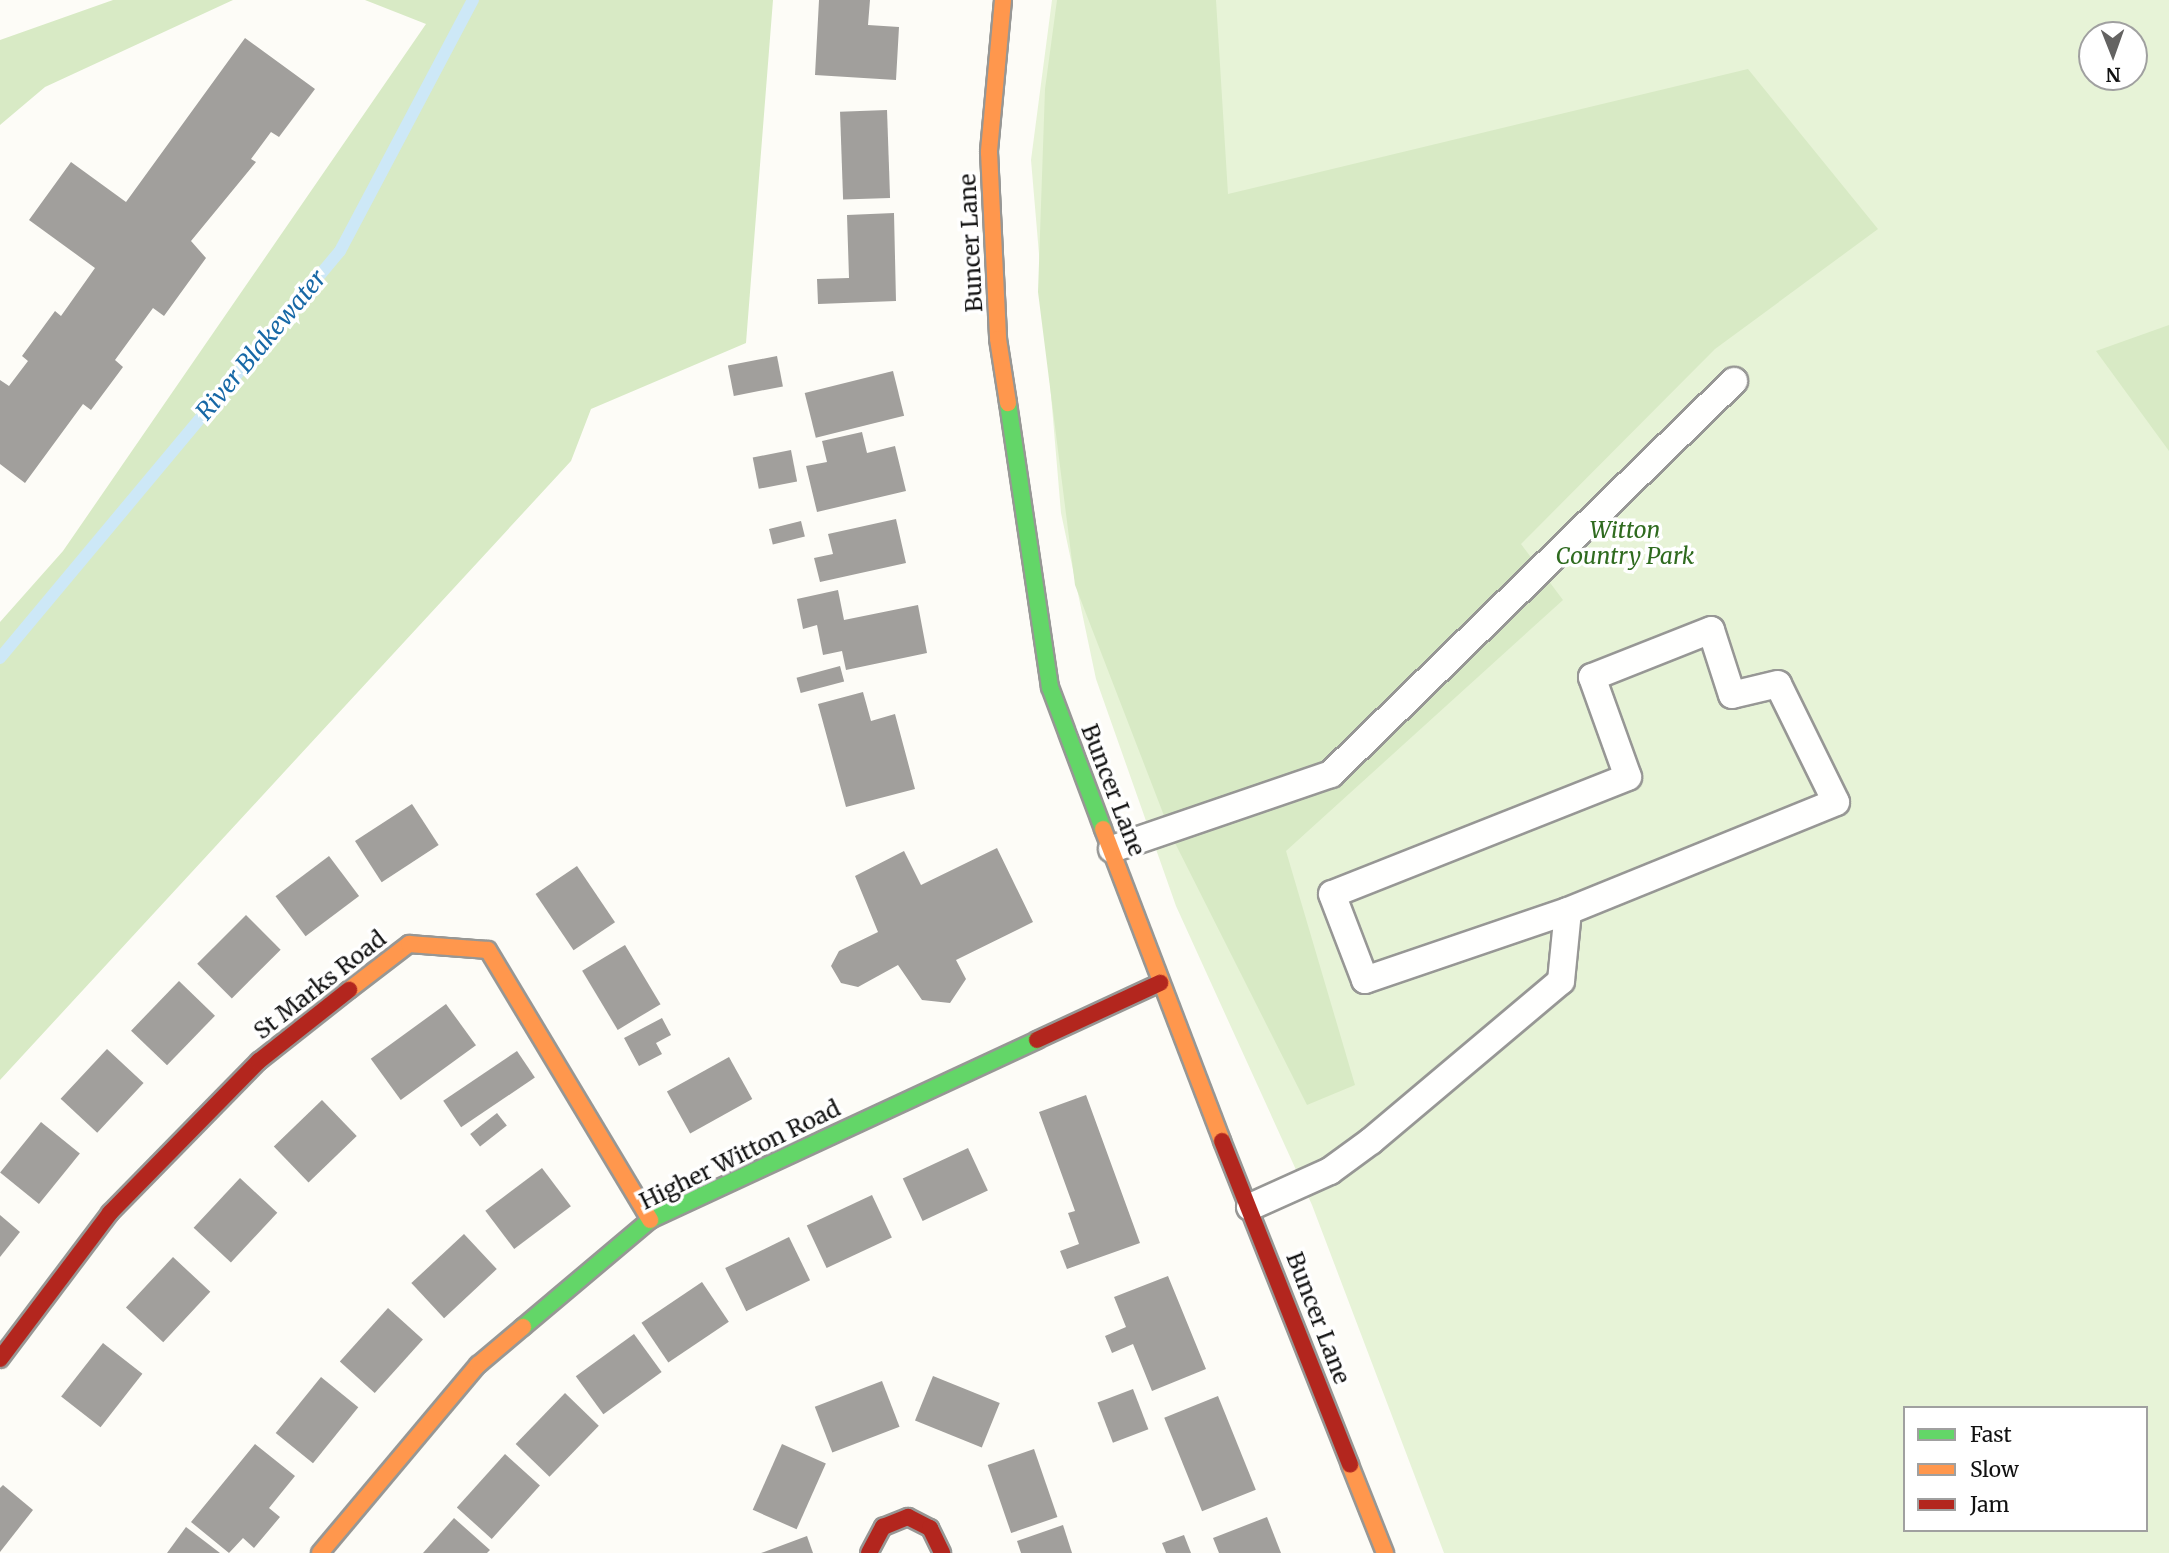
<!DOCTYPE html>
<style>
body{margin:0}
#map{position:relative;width:2169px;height:1553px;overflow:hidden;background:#fdfcf7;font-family:Merriweather,serif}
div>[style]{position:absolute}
.green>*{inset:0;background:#e7f3d7}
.forest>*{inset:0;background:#d8eac5}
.stream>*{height:12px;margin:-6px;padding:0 6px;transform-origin:6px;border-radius:6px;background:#cde8f7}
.building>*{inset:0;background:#a19f9c;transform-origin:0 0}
.roads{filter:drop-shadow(2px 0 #979795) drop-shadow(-2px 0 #979795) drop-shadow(0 2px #979795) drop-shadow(0 -2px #979795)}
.lane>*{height:26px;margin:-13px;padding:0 13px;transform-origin:13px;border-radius:13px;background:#fffffe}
.fast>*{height:16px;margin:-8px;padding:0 8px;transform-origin:8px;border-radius:8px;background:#63d668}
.slow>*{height:16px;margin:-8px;padding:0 8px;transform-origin:8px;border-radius:8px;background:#ff974d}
.jam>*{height:16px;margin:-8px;padding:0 8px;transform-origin:8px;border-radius:8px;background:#b3261e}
span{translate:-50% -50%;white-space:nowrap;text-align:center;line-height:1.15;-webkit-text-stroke:7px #fff;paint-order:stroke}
.street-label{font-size:23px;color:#111}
.park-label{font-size:23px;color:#2f6b1f;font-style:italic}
.water-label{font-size:24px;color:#1768a6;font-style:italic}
.legend{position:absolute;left:1903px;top:1406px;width:245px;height:126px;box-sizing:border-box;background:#fff;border:2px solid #a0a0a0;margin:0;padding:9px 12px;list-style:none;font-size:21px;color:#111}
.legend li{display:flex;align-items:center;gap:14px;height:35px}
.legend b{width:35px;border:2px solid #a0a0a0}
.north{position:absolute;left:2078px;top:21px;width:70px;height:70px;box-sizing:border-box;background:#fff;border:2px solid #a0a0a0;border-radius:50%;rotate:179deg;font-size:19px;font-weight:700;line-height:28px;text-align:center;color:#111}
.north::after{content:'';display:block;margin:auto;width:24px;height:32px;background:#646362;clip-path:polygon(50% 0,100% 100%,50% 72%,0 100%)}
</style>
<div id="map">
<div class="green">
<div style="clip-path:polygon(evenodd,1052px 0,2169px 0,2169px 1553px,1444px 1553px,1312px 1205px,1176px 906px,1096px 679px,1061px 513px,1031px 160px,1052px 0,2092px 35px,2134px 35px,2134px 77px,2092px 77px,2092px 35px,1052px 0,1905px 1408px,2146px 1408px,2146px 1530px,1905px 1530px,1905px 1408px)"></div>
</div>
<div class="forest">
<div style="clip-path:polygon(113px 0,233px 0,45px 87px,0 125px,0 40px)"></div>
<div style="clip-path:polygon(365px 0,773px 0,746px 343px,591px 409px,571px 461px,0 1080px,0 622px,63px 551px,426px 24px)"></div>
<div style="clip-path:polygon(1057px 0,1216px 0,1228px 194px,1748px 69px,1878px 229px,1715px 349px,1521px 544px,1563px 600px,1286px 851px,1355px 1085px,1307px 1105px,1173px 839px,1075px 585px,1038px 292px,1045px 89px)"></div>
<div style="clip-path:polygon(2169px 325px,2169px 451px,2096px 351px)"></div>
</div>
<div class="stream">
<div style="left:0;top:658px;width:530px;rotate:-50.13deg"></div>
<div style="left:340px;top:251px;width:284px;rotate:-62.1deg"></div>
</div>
<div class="building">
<div style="clip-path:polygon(819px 0,870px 0,868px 25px,899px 27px,896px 80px,815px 75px)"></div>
<div style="clip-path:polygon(245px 38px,315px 89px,279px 137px,271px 132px,251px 159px,256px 162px,191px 241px,206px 258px,164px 316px,153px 308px,115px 360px,123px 367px,91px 410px,83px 404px,25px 483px,0 464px,0 380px,9px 386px,28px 361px,22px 356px,55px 311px,61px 316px,95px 268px,29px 220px,71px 162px,126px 202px)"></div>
<div style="left:887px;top:110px;width:88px;height:47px;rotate:88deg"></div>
<div style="clip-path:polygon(894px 213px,896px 301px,818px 304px,817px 279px,849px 278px,847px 215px)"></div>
<div style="left:777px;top:356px;width:31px;height:50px;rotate:79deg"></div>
<div style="left:893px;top:371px;width:46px;height:91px;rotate:76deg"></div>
<div style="clip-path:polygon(862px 432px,867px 453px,895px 446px,906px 491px,817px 512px,806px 466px,827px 462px,822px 441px)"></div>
<div style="left:791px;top:450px;width:32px;height:39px;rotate:79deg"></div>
<div style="clip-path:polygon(896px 519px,906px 563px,820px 582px,814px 558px,833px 554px,828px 534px)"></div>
<div style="left:801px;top:521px;width:16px;height:33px;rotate:76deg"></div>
<div style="clip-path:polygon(838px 590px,844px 620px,918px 605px,927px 653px,846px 670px,842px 651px,823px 655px,817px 625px,803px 629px,797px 599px)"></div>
<div style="left:840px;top:666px;width:16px;height:45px;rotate:75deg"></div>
<div style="clip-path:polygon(863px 692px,871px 721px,895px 714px,915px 789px,846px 807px,818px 704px)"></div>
<div style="left:412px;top:804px;width:49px;height:68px;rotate:57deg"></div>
<div style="clip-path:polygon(997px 848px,1033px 922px,956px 960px,966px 979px,950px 1003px,922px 1000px,898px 965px,858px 987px,841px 983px,831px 966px,839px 951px,878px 932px,855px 876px,904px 851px,921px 885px)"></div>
<div style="left:329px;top:856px;width:50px;height:67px;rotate:53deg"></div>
<div style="left:577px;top:866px;width:68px;height:50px;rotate:56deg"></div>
<div style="left:246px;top:915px;width:49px;height:69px;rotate:45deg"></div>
<div style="left:625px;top:945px;width:69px;height:50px;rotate:59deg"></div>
<div style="left:179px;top:981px;width:50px;height:69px;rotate:44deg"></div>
<div style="left:446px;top:1004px;width:51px;height:93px;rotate:54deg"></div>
<div style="clip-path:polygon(662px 1018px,671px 1035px,656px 1043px,662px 1054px,639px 1066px,624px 1038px)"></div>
<div style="left:107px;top:1049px;width:50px;height:68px;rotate:43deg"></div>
<div style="left:517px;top:1051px;width:32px;height:89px;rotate:56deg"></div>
<div style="left:729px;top:1057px;width:48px;height:71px;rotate:61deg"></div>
<div style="clip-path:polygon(1086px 1095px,1140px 1243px,1067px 1269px,1060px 1251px,1079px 1244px,1068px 1213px,1075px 1211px,1039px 1112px)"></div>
<div style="left:322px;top:1100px;width:50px;height:67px;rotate:46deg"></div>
<div style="left:497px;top:1113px;width:16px;height:34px;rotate:52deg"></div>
<div style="left:41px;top:1122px;width:50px;height:65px;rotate:39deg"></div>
<div style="left:968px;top:1148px;width:47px;height:72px;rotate:65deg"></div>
<div style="left:542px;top:1168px;width:48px;height:71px;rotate:53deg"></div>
<div style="left:240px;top:1178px;width:51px;height:68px;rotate:43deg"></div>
<div style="left:872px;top:1195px;width:47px;height:72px;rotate:65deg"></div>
<div style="clip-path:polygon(0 1215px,20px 1232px,0 1257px)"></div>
<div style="left:464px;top:1234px;width:48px;height:72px;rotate:47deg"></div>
<div style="left:789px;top:1237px;width:48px;height:71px;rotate:64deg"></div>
<div style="left:173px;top:1257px;width:51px;height:69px;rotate:43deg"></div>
<div style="clip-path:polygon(1168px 1276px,1206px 1369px,1152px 1391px,1133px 1344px,1112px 1353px,1105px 1336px,1126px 1327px,1114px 1297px)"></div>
<div style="left:702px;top:1282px;width:48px;height:73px;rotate:56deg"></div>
<div style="left:388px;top:1308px;width:47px;height:72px;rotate:42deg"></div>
<div style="left:634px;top:1334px;width:47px;height:72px;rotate:54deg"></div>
<div style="left:103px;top:1343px;width:50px;height:68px;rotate:38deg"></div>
<div style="left:933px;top:1376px;width:72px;height:48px;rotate:22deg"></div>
<div style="left:321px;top:1377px;width:48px;height:72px;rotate:39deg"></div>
<div style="left:882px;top:1381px;width:49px;height:72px;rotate:69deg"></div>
<div style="left:1133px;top:1389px;width:43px;height:38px;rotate:69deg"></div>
<div style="left:565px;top:1393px;width:47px;height:71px;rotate:44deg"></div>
<div style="left:1218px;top:1396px;width:101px;height:58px;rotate:68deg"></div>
<div style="clip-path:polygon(255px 1444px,295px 1476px,269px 1508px,280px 1517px,254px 1548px,243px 1538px,229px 1553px,191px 1522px)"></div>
<div style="left:782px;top:1444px;width:48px;height:72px;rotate:24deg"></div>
<div style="left:1034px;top:1449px;width:72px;height:49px;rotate:71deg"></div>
<div style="left:505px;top:1454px;width:47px;height:72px;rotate:42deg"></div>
<div style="clip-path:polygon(3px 1485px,33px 1510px,0 1552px,0 1488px)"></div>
<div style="clip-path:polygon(1267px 1517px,1281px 1553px,1219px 1553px,1213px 1538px)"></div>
<div style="clip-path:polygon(454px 1518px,490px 1550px,487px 1553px,423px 1553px)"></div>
<div style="clip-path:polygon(1063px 1525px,1072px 1553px,1021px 1553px,1017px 1541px)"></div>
<div style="clip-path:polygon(186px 1527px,220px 1553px,167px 1553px)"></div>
<div style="clip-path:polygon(1184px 1535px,1191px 1553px,1166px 1553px,1162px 1543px)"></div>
<div style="clip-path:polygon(807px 1536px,813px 1553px,761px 1553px)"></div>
</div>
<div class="roads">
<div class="lane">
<div style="left:1112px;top:849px;width:231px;rotate:-18.9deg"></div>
<div style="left:1331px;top:774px;width:563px;rotate:-44.28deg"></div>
<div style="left:1250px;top:1207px;width:88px;rotate:-24.2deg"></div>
<div style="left:1330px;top:1171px;width:51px;rotate:-36.2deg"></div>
<div style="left:1371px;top:1141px;width:248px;rotate:-40.1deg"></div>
<div style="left:1561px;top:981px;width:70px;rotate:-84.3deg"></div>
<div style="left:1568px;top:911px;width:289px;rotate:-22.1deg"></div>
<div style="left:1836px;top:802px;width:131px;rotate:-116.2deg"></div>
<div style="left:1778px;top:684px;width:47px;rotate:166.6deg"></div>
<div style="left:1732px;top:695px;width:68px;rotate:-107.9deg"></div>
<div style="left:1711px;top:630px;width:128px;rotate:158.4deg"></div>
<div style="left:1592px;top:677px;width:106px;rotate:70.2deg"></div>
<div style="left:1628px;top:777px;width:318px;rotate:158.4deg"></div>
<div style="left:1332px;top:894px;width:92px;rotate:69deg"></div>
<div style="left:1365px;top:980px;width:214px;rotate:-18.8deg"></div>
</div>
<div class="fast">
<div style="left:1008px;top:403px;width:287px;rotate:81.6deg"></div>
<div style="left:1050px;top:687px;width:152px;rotate:69.5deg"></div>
<div style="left:523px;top:1327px;width:166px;rotate:-40.1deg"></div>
<div style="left:650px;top:1220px;width:427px;rotate:-24.9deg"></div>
</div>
<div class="slow">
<div style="left:1003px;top:0;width:153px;rotate:95.3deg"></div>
<div style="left:989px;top:152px;width:187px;rotate:87.2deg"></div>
<div style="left:998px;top:339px;width:65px;rotate:81.1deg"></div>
<div style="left:1103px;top:829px;width:334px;rotate:69.1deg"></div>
<div style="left:349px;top:990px;width:76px;rotate:-37.5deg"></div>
<div style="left:409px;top:944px;width:79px;rotate:4.3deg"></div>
<div style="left:488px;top:950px;width:315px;rotate:59deg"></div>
<div style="left:1350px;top:1465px;width:95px;rotate:68.3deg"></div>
<div style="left:320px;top:1553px;width:246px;rotate:-50deg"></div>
<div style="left:478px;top:1365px;width:59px;rotate:-40.2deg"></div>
</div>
<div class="jam">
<div style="left:1037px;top:1040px;width:136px;rotate:-24.9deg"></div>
<div style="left:1222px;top:1141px;width:348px;rotate:68.4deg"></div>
<div style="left:0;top:1359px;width:183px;rotate:-53deg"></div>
<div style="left:110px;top:1213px;width:213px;rotate:-45.6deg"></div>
<div style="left:259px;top:1061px;width:115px;rotate:-38.3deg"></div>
<div style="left:869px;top:1553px;width:30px;rotate:-62deg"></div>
<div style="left:883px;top:1527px;width:27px;rotate:-22deg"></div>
<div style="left:908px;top:1517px;width:25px;rotate:27deg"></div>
<div style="left:930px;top:1528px;width:28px;rotate:64deg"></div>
</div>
</div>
<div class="street-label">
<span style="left:971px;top:243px;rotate:-93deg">Buncer Lane</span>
<span style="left:1113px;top:790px;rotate:69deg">Buncer Lane</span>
<span style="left:320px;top:985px;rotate:-38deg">St Marks Road</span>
<span style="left:740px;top:1155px;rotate:-26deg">Higher Witton Road</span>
<span style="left:1318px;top:1318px;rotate:69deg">Buncer Lane</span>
</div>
<div class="park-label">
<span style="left:1625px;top:543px">Witton<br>Country Park</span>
</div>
<div class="water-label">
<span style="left:261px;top:345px;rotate:-50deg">River Blakewater</span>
</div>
<ul class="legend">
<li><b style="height:9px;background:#63d668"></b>Fast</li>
<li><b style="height:9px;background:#ff974d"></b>Slow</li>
<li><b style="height:9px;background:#b3261e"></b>Jam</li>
</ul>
<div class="north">N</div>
</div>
